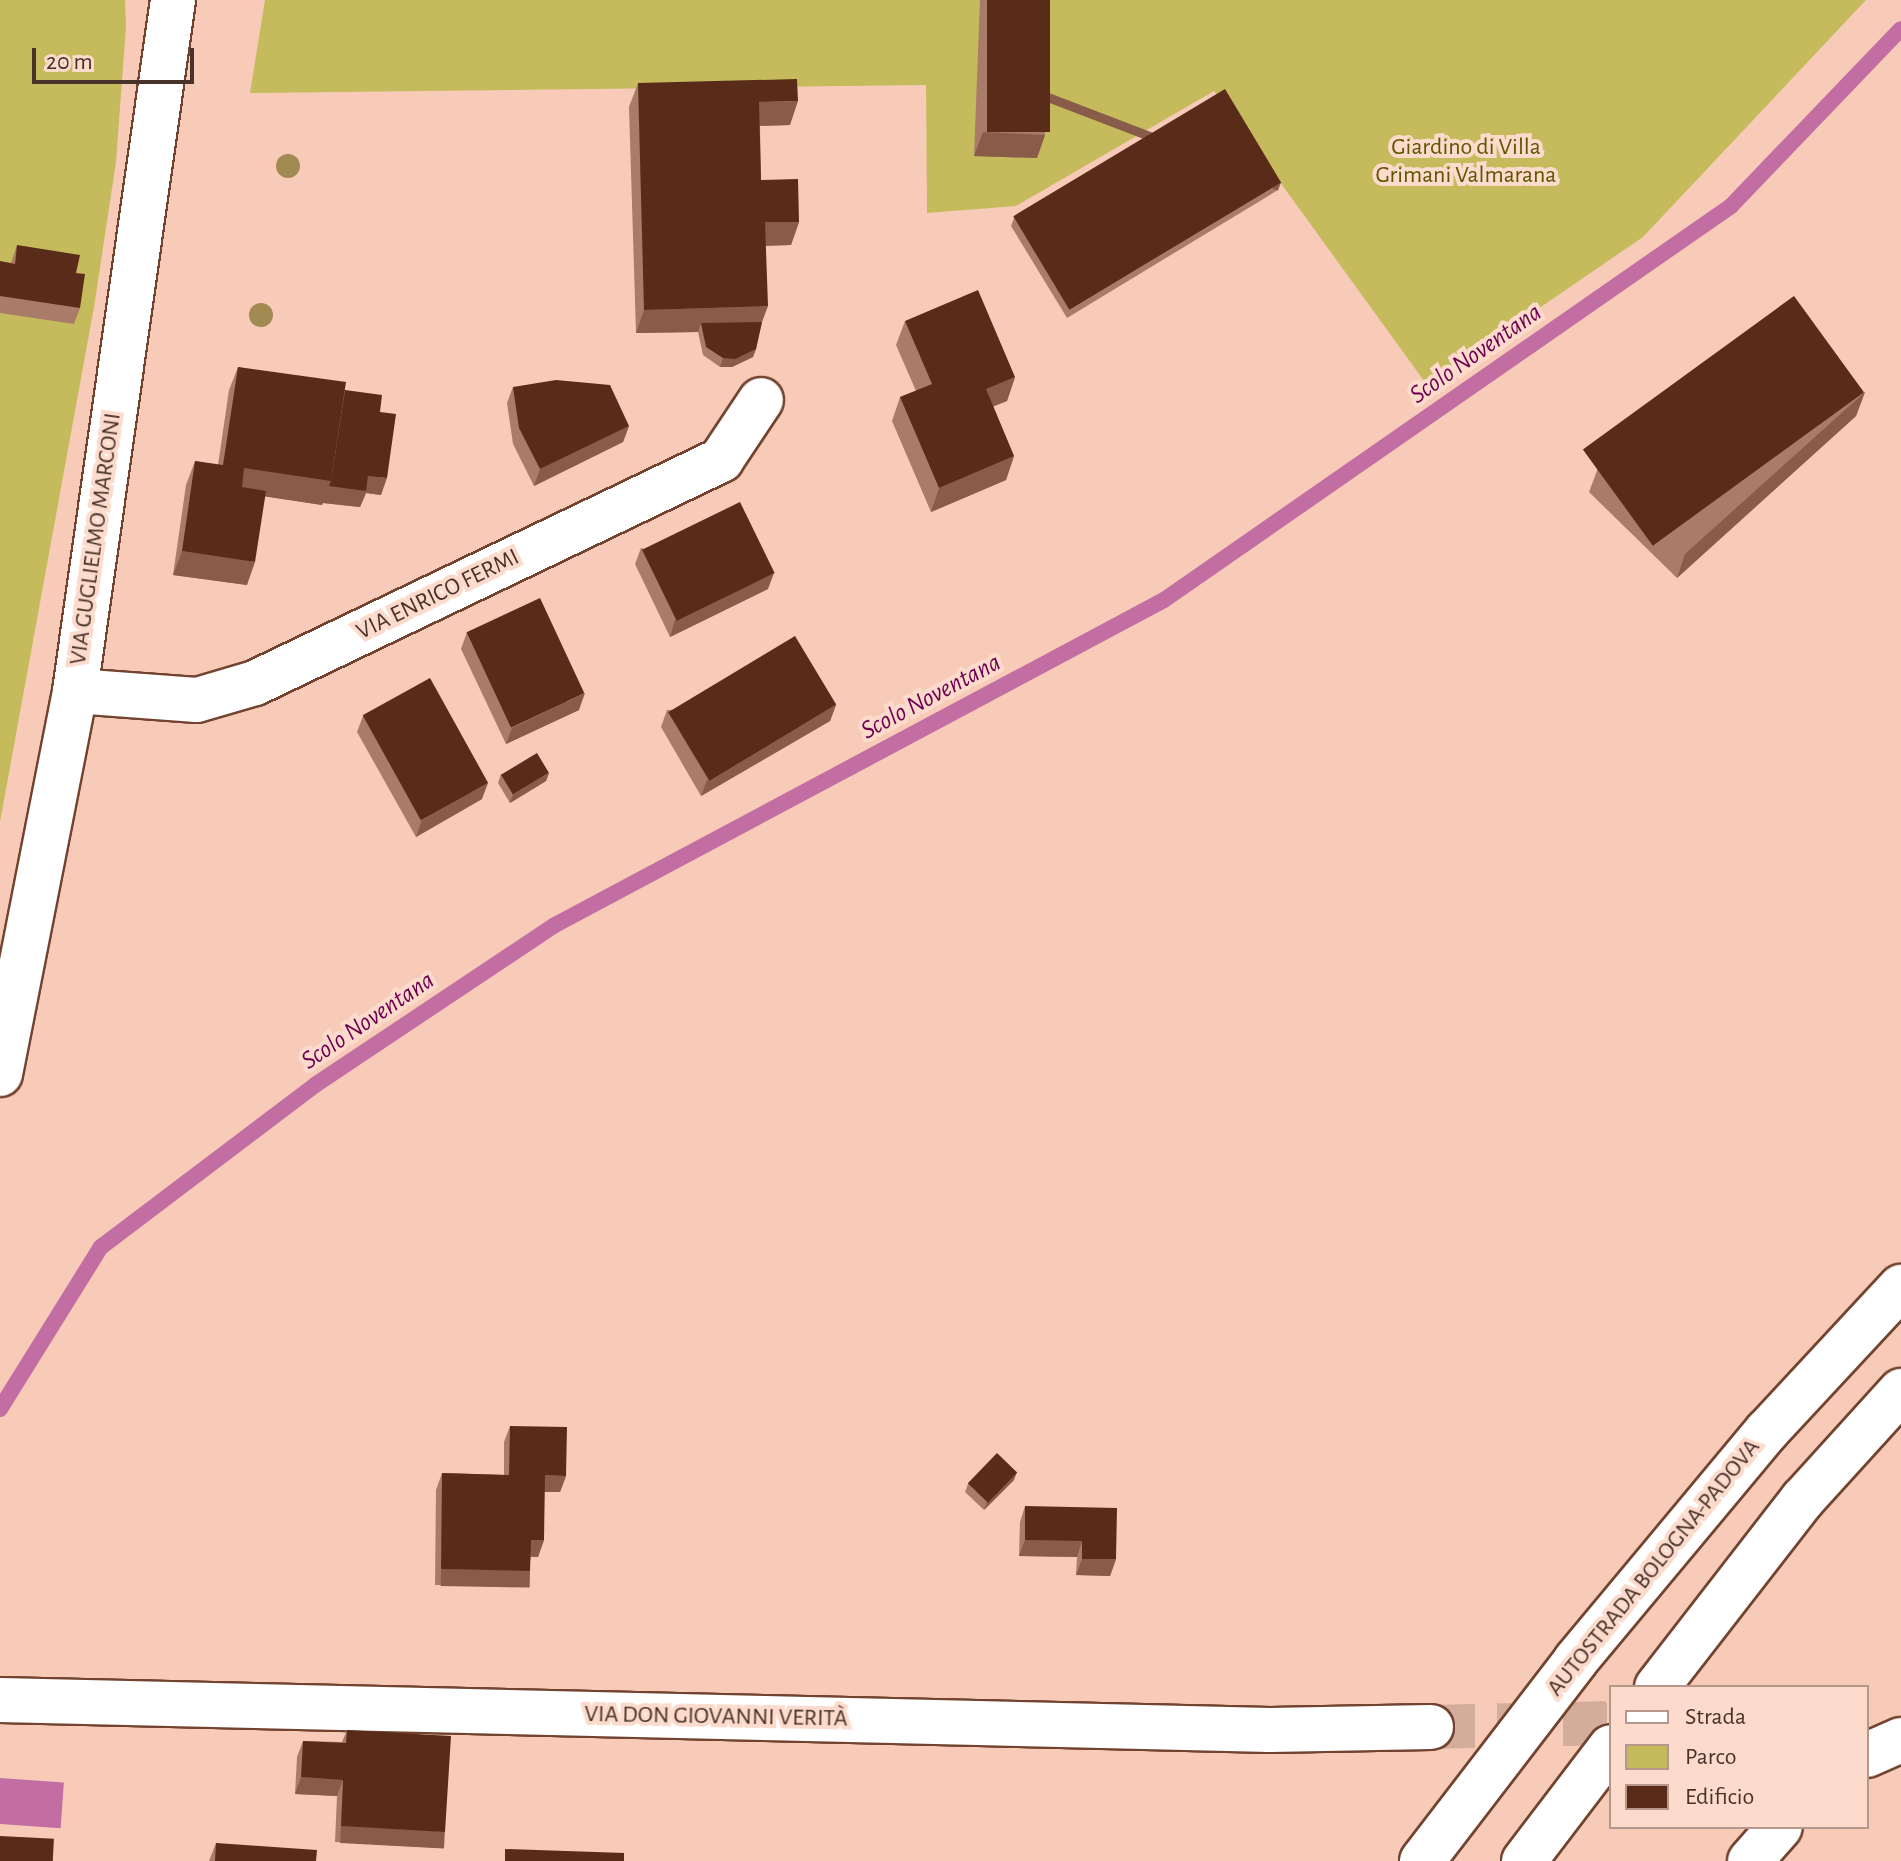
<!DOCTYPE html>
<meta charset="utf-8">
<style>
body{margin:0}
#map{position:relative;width:1901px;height:1861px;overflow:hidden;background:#f7cbb8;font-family:"Alegreya Sans",sans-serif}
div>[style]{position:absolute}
.green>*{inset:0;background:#c5bb5c}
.water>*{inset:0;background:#c36ea2;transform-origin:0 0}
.stream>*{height:16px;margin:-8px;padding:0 8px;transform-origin:8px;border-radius:8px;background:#c36ea2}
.minor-tunnel>*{height:44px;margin-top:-22px;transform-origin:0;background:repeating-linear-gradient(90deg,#d4ac9b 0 44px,transparent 0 66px)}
.roads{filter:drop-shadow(2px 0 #724430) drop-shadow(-2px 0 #724430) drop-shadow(0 2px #724430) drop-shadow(0 -2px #724430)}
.minor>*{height:44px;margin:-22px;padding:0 22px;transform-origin:22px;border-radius:22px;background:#fff}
.tertiary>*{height:44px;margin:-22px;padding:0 22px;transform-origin:22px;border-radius:22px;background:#fff}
.motorway>*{height:44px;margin:-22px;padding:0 22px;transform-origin:22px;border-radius:22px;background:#fff}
.trees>*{width:24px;height:24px;margin:-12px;border-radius:50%;background:#a28a53}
.wall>*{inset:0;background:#a87c68}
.shaded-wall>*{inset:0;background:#885c48;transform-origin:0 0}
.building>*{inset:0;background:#582c18;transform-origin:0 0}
span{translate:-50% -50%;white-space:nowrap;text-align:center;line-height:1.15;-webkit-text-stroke:8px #fddbcc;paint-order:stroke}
.park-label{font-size:24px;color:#5d5500}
.street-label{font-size:24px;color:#483229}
.water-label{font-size:26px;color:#6e0050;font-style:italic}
.legend{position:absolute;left:1609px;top:1685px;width:260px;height:144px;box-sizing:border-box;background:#fddbcc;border:2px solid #b5978b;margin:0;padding:10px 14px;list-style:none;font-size:24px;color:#483229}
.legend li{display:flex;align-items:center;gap:16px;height:40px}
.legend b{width:40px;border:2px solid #b5978b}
.scale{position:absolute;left:32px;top:48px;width:162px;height:36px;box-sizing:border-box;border:4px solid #483229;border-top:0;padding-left:10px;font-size:24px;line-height:28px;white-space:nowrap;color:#483229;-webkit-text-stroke:6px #fddbcc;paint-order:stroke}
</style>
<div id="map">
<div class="green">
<div style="clip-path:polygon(0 0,125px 0,126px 26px,116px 162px,94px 307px,0 822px)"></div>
<div style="clip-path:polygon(265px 0,1866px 0,1643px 237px,1427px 385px,1214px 91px,1016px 206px,927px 213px,926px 85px,250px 93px)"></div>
</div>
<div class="water">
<div style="left:0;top:1778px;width:64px;height:46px;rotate:4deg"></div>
</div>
<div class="stream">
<div style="left:0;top:1409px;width:191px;rotate:-58.1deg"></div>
<div style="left:101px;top:1247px;width:268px;rotate:-37.1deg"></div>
<div style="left:315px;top:1085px;width:288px;rotate:-33.7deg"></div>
<div style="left:555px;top:925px;width:690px;rotate:-28.09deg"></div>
<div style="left:1164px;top:600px;width:690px;rotate:-34.79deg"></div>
<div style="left:1731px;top:206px;width:245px;rotate:-46.2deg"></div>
</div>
<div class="minor-tunnel">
<div style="left:1431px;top:1727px;width:180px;rotate:-1.3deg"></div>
</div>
<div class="roads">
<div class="minor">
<div style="left:75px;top:691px;width:122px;rotate:4.2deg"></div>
<div style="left:197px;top:700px;width:60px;rotate:-16.3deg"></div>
<div style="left:255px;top:683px;width:517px;rotate:-25.57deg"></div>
<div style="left:721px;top:460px;width:72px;rotate:-56.3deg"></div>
<div style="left:0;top:1700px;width:1270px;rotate:1.35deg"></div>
<div style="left:1270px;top:1730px;width:161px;rotate:-1.1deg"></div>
<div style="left:1867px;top:1755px;width:37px;rotate:-24deg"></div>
<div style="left:1750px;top:1861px;width:45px;rotate:-48.6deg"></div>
</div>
<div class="tertiary">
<div style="left:0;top:1074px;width:390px;rotate:-78.9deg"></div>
<div style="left:75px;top:691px;width:698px;rotate:-81.93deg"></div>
</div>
<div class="motorway">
<div style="left:1657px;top:1687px;width:238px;rotate:-52.2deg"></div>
<div style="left:1803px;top:1499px;width:146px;rotate:-47.8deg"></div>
<div style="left:1422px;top:1861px;width:253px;rotate:-52.5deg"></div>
<div style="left:1576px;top:1660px;width:298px;rotate:-50.2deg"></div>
<div style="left:1767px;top:1431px;width:197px;rotate:-47.1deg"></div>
<div style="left:1524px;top:1861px;width:143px;rotate:-52.7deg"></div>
</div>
</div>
<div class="trees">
<div style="left:288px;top:166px"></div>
<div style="left:261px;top:315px"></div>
</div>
<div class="wall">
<div style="clip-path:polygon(980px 0,1050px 0,1045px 135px,1037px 158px,974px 156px)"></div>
<div style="clip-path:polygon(638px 83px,790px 125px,760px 126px,761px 180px,799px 222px,791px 245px,766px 246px,762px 322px,756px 349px,753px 357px,732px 367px,720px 367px,703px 355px,698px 332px,636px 333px,629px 107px)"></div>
<div style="clip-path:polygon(1281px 182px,1278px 190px,1067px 318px,1011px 226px,1014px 218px)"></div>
<div style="clip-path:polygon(17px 245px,76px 273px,80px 308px,74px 324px,0 313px,0 261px,11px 263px)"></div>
<div style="clip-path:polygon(905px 321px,1015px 377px,1007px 401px,993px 406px,1014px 456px,1006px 480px,931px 512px,892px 421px,900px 397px,916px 391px,896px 345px)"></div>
<div style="clip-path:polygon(238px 367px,345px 390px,380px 412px,381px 495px,366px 493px,360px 507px,323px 503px,322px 505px,265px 496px,247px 585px,173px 575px,186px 485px,195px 461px,218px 465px,229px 390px)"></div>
<div style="clip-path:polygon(513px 387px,629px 426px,623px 442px,534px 486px,513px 444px,507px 403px)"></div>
<div style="clip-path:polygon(1865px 392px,1856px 416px,1677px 578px,1589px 492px,1598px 468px)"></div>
<div style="clip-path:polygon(641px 548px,768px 589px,670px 637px,635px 564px)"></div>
<div style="clip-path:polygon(467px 632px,579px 710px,506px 744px,461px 649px)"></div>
<div style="clip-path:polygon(836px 705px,830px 721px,701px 796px,661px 727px,667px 710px)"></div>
<div style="clip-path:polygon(363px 716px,482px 799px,416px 837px,357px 732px)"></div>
<div style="clip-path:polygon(549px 773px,546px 781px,510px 803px,498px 783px,501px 774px)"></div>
<div style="clip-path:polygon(510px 1426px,566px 1476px,560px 1492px,544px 1492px,544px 1540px,538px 1557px,531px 1557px,524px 1587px,435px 1585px,436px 1490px,442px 1473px,504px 1475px,504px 1442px)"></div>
<div style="clip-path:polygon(1014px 1480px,984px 1510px,965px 1492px,968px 1484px)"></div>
<div style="clip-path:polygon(1025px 1506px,1116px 1559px,1110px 1576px,1076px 1575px,1077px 1557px,1019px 1556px,1020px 1522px)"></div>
<div style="clip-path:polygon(347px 1730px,440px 1848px,335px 1842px,337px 1796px,295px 1794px,297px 1757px,303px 1741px,342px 1742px)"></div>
<div style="clip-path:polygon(216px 1843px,316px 1861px,209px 1861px)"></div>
</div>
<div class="shaded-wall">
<div style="clip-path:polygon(798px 101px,790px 125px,750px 126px,759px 102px)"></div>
<div style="clip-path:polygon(983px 132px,1045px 135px,1037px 158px,974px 156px)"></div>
<div style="left:1281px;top:182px;width:9px;height:247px;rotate:111deg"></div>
<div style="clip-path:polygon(765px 222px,799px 222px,791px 245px,757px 246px)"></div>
<div style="clip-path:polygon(768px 306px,759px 330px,701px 323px,698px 332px,636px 333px,644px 310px)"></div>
<div style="clip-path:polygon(756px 349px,753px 357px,732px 367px,720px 367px,723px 358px)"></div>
<div style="clip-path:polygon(1015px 377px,1007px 401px,977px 413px,986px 389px)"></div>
<div style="clip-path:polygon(1865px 392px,1856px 416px,1677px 578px,1685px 554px)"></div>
<div style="clip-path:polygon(629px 426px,623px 442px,534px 486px,540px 469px)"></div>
<div style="clip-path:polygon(1014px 456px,1006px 480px,931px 512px,939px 488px)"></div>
<div style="clip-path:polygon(244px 468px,368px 476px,387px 478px,381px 495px,366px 493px,360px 507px,323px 503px,322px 505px,235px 492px)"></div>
<div style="clip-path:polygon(182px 551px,255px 562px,247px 585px,173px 575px)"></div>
<div style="clip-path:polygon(774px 573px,768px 589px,670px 637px,675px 620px)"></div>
<div style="clip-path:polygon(585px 693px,579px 710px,506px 744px,512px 728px)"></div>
<div style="clip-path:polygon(836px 705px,830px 721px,701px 796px,707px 780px)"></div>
<div style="clip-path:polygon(549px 773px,546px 781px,510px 803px,513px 794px)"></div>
<div style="clip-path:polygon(488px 783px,482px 799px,416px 837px,422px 820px)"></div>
<div style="clip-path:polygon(1017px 1472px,1014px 1480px,984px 1510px,987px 1502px)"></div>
<div style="clip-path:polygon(545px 1475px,566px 1476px,560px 1492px,539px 1492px)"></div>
<div style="clip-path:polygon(531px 1540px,544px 1540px,538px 1557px,525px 1556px)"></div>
<div style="clip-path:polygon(1025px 1540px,1082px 1541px,1077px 1557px,1019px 1556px)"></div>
<div style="clip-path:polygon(1082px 1559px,1116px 1559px,1110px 1576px,1076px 1575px)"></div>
<div style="left:441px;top:1569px;width:89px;height:17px;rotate:1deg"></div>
<div style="clip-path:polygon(301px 1777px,343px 1780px,337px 1796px,295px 1794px)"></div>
<div style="left:341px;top:1826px;width:104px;height:17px;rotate:3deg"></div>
</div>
<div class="building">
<div style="left:987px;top:0;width:63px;height:132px"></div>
<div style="clip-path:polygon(797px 79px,798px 101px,759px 102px,761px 180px,798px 179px,799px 222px,765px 222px,768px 306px,644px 310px,638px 83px)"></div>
<div style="left:1225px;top:89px;width:109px;height:247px;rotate:59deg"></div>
<div style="clip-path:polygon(17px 245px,80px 255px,76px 273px,85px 274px,80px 308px,0 296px,0 261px,15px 264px)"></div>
<div style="clip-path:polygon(978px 290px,1015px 377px,986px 389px,1014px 456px,939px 488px,900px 397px,932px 384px,905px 321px)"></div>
<div style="left:1794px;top:296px;width:119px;height:261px;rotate:54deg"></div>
<div style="clip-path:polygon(762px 322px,756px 349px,735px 359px,723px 358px,706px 347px,701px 323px)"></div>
<div style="clip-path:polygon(238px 367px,346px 382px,331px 481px,244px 468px,242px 487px,266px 491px,255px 562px,182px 551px,195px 461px,223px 465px)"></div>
<div style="clip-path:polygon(556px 380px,610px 385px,629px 426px,540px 469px,519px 428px,513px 387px)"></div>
<div style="clip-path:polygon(345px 390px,382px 395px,380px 412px,396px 414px,387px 478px,368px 476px,366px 491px,329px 486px,331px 481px)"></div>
<div style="left:740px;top:502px;width:79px;height:109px;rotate:64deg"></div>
<div style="left:540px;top:598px;width:105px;height:81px;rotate:65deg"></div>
<div style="left:795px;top:636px;width:80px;height:148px;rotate:59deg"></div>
<div style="left:430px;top:678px;width:120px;height:77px;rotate:61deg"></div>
<div style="left:537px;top:753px;width:23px;height:42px;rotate:59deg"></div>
<div style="clip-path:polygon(510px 1426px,567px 1427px,566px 1476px,545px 1475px,544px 1540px,531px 1540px,530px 1571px,441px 1569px,442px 1473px,509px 1475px)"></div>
<div style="left:997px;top:1453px;width:28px;height:42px;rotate:44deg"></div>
<div style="clip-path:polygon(1025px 1506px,1117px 1508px,1116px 1559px,1082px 1559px,1082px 1541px,1025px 1540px)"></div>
<div style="clip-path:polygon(347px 1730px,451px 1736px,445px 1832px,341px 1826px,343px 1780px,301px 1777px,303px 1741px,346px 1743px)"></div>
<div style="left:0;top:1836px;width:54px;height:25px;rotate:3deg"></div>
<div style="clip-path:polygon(216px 1843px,317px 1850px,316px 1861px,215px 1861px)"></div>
<div style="clip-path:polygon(505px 1849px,624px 1853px,624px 1861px,505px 1861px)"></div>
</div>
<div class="park-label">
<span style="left:1466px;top:162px">Giardino di Villa<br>Grimani Valmarana</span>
</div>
<div class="street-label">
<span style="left:96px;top:539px;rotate:-82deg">VIA GUGLIELMO MARCONI</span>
<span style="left:438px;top:595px;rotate:-26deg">VIA ENRICO FERMI</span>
<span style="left:1654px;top:1568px;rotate:-51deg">AUTOSTRADA BOLOGNA-PADOVA</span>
<span style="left:716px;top:1717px;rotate:1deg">VIA DON GIOVANNI VERITÀ</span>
</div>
<div class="water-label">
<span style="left:1476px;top:354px;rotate:-35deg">Scolo Noventana</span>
<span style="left:931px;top:697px;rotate:-28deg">Scolo Noventana</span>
<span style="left:368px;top:1021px;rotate:-34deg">Scolo Noventana</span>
</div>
<ul class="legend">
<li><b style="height:10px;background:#fff"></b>Strada</li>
<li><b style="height:22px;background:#c5bb5c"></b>Parco</li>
<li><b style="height:22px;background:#582c18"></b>Edificio</li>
</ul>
<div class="scale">20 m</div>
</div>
